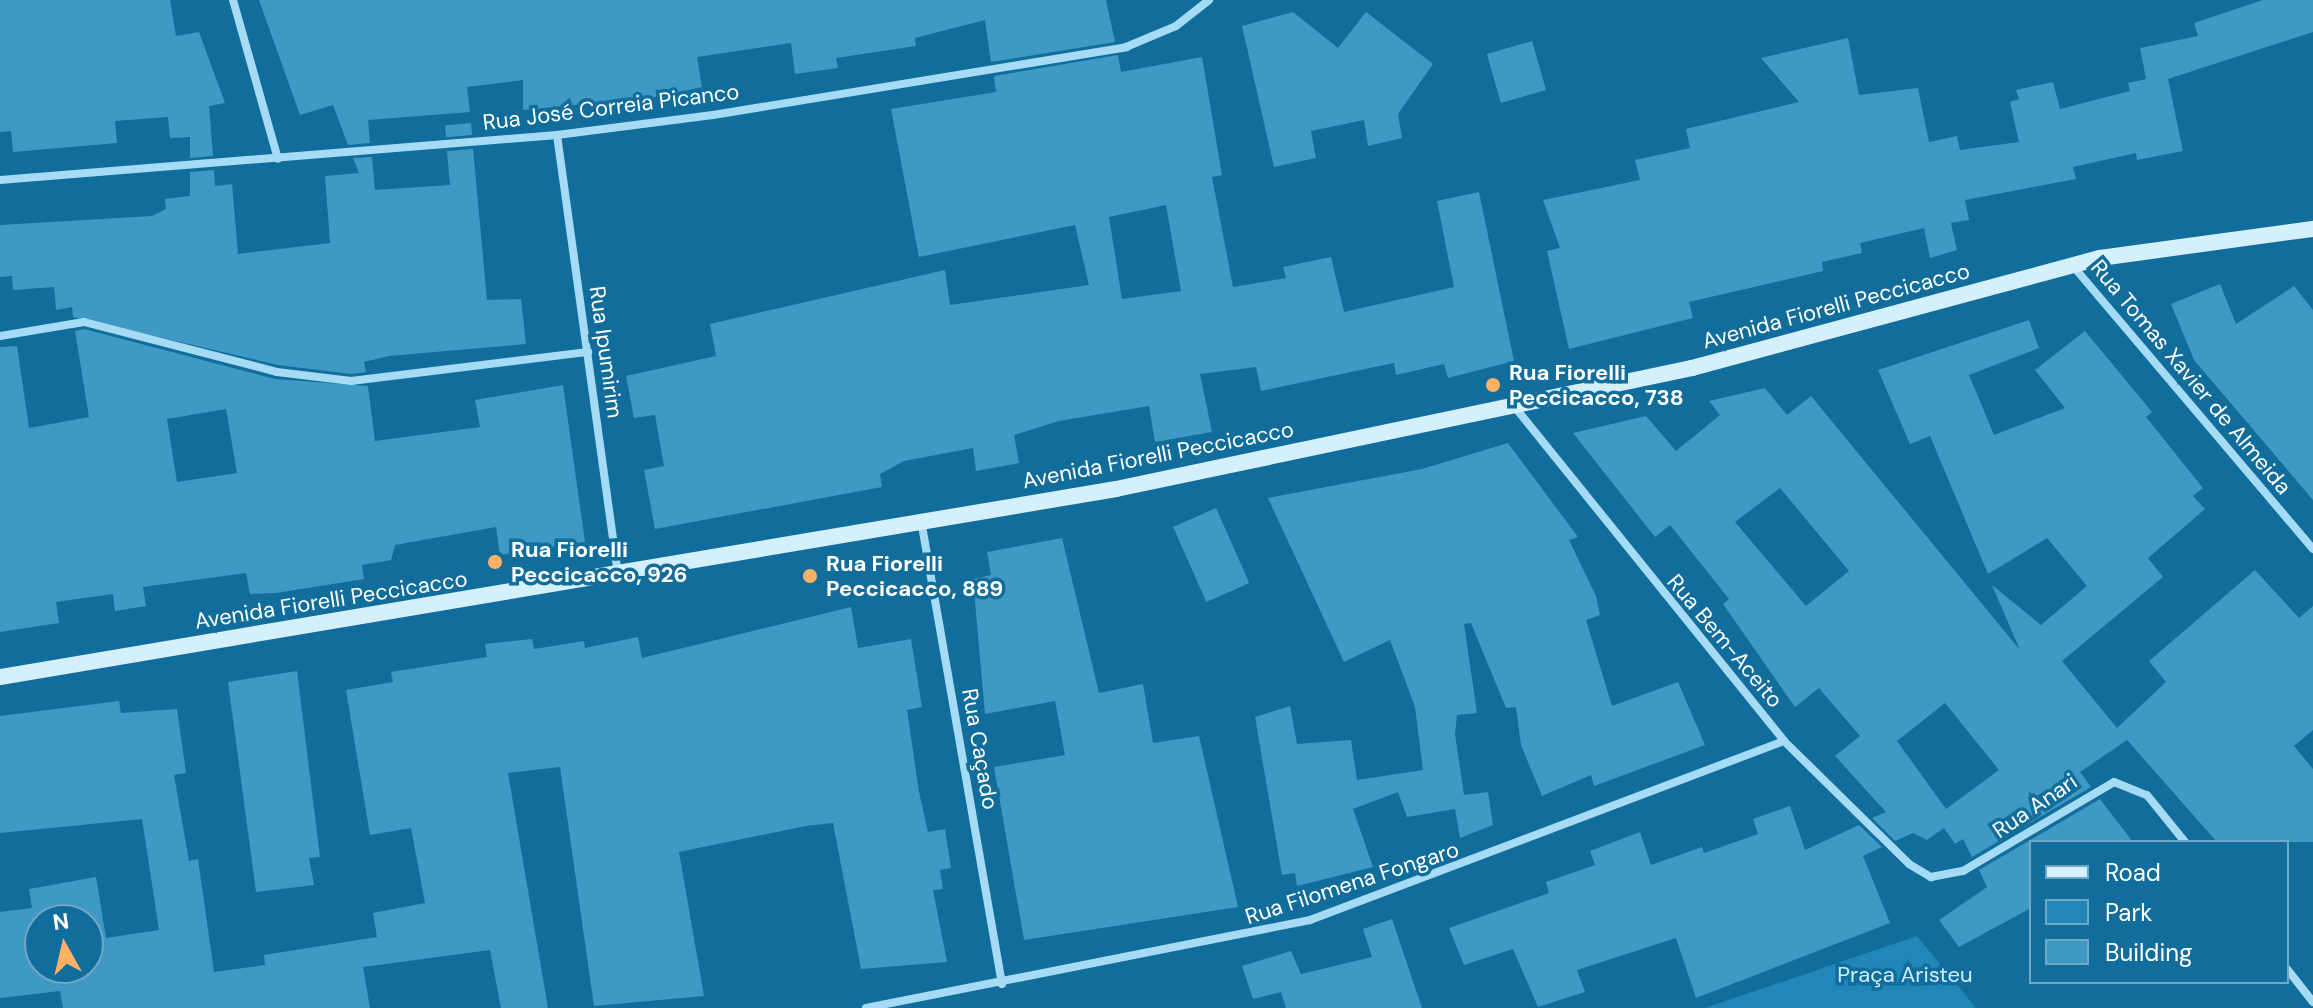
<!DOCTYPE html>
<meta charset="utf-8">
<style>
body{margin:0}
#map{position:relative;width:2313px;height:1008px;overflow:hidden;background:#116d9b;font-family:"DM Sans",sans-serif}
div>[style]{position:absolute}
.green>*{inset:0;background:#2087b8}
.building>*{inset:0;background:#3e99c4;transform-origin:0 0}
.street>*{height:8px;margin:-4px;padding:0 4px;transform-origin:4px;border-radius:4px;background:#a5dbf4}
.secondary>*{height:16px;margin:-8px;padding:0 8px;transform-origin:8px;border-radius:8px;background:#d5f0fd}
.dots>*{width:22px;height:22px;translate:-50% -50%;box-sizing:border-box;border:4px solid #116d9b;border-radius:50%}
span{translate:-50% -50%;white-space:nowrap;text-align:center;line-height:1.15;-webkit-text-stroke:7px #116d9b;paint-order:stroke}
.street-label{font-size:22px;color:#fff}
.poi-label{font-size:22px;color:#fff;font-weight:700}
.left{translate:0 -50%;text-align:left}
.park-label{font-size:22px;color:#cdeefe}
.legend{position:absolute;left:2029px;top:840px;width:260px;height:144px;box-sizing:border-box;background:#116d9b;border:2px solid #70a7c3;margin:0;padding:10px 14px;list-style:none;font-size:24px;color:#fff}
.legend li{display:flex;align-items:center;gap:16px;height:40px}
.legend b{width:40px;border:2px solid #70a7c3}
.north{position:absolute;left:24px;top:904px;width:80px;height:80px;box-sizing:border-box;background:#116d9b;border:2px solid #70a7c3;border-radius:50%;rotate:352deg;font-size:22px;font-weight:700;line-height:32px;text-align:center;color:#fff}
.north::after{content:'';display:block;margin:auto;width:28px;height:36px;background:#ffb168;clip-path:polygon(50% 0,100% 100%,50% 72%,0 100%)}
</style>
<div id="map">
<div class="green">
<div style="clip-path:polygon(1917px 936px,1976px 1008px,1705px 1008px)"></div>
</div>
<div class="building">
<div style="clip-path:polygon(0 0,170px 0,176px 36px,199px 32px,225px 103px,209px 106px,213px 156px,190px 158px,190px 137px,170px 138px,168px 117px,115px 121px,117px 143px,13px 152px,11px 131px,0 132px)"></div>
<div style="clip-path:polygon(259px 0,1106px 0,1115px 42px,991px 62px,985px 20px,915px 38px,916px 46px,836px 58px,838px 68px,795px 74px,791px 43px,697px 57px,702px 87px,655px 97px,523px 110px,523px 80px,467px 87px,470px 112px,368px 120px,370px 143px,348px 145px,333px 105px,300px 115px)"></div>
<div style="clip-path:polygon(2263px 0,2313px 0,2313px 32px,2168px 79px,2183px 151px,2137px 160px,2136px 153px,2073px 167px,2076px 179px,1965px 200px,1969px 220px,1951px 223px,1957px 250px,1930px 258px,1924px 228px,1860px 243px,1862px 253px,1822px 262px,1823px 271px,1689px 302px,1693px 318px,1569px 349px,1547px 251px,1560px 248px,1543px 200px,1640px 180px,1635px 160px,1690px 148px,1686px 129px,1799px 102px,1761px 58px,1848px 38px,1859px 95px,1918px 88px,1929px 142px,1957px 136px,1960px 150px,2019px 142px,2010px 102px,2019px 99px,2016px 90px,2053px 82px,2060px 109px,2130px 91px,2128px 83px,2146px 79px,2140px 48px,2198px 36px,2194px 23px)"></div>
<div style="clip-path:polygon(1293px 12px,1338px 48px,1366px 12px,1433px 64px,1398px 114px,1402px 138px,1368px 146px,1364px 120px,1311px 131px,1316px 158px,1274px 167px,1242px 26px)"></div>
<div style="left:1532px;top:41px;width:51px;height:47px;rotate:74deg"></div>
<div style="clip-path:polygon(evenodd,1118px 55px,1121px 72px,1202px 57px,1222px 175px,1212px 177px,1233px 287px,1286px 278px,1283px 267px,1331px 257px,1344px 312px,1454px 287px,1437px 201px,1479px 192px,1514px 361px,1448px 378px,1444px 364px,1396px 375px,1394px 363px,1261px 391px,1256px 367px,1200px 374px,1212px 432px,1155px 442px,1149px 406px,1059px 421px,1014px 435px,1019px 463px,976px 471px,973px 448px,904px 461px,880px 474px,882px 487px,655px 529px,644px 470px,664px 466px,655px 415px,634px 418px,626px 376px,716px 356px,710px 324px,945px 270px,950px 305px,1089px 285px,1075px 225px,919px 257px,891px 109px,996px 92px,994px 76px,1118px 55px,1166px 205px,1181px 291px,1122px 299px,1109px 217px,1166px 205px)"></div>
<div style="left:471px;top:123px;width:12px;height:26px;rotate:85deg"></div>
<div style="clip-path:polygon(473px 149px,487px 300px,521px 299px,526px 344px,389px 356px,364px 362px,366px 372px,351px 374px,278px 365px,73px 317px,72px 307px,56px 310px,54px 287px,13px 290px,12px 276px,0 277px,0 225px,152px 216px,166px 209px,165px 199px,190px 196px,190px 172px,214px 170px,215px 186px,232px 184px,238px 254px,330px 243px,325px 176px,359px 173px,353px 158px,372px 157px,375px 190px,450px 185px,447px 151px)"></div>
<div style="clip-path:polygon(2220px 284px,2236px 324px,2294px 286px,2313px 310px,2313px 500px,2194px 360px,2171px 304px)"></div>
<div style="clip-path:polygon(evenodd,2029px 320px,2039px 348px,1969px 375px,1994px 435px,2065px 408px,2035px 370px,2085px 331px,2152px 412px,2146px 417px,2203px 488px,2193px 496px,2205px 509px,2148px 558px,2163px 577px,2062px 661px,2117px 728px,2166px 682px,2149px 661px,2255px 570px,2299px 618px,2313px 606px,2313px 730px,2294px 746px,2313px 769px,2313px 842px,2217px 842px,2127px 740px,2080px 772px,2091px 787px,1972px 857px,1963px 839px,1955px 844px,1944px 828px,1927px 840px,1913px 833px,1895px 841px,1872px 818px,1886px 812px,1835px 756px,1860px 736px,1819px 688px,1795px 707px,1723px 604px,1729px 599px,1670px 525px,1655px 537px,1573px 433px,1646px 416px,1676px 451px,1720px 415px,1709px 401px,1765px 388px,1787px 415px,1811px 396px,2020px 650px,1992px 585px,2041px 625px,2087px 586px,2047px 538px,1988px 574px,1930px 436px,1910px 444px,1878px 370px,2029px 320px,1780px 488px,1849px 571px,1806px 606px,1735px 522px,1780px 488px,2029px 320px,1945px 703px,1999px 770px,1946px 809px,1897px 741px,1945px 703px)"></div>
<div style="clip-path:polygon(evenodd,84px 329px,275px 379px,368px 386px,375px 441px,480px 427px,475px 400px,563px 385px,585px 542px,500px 555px,496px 527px,395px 545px,391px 560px,362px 565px,364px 579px,276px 593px,250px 594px,246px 573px,143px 587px,146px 606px,115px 611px,113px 594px,56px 602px,59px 623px,0 632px,0 347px,17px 346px,29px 428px,89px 417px,75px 331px,84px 329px,226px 409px,237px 473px,177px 482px,167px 419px,226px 409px)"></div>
<div style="clip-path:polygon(1508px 443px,1578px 537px,1569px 540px,1596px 596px,1600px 615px,1586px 620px,1612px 706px,1678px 682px,1705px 745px,1594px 786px,1591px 775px,1542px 796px,1521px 745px,1516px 707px,1506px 708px,1471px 623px,1464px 624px,1477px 713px,1457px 715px,1455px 734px,1464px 795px,1488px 792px,1493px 825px,1460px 838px,1455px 809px,1407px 817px,1398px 792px,1353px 809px,1373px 867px,1297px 886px,1295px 873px,1282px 875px,1255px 717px,1290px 706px,1297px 744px,1351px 740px,1357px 780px,1423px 770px,1415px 707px,1390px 640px,1344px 662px,1268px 498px,1422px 469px)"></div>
<div style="left:1216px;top:508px;width:82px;height:47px;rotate:66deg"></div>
<div style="clip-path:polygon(1062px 538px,1099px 693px,1143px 684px,1153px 743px,1199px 736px,1238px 907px,1024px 940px,994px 767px,1065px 755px,1055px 701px,985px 714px,973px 579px,991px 575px,987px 552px)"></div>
<div style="clip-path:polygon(evenodd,851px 607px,858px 648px,911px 639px,922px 707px,907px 710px,919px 792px,928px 832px,945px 829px,951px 868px,940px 870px,943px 889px,933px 890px,947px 962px,861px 969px,833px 823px,806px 826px,679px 852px,704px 996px,594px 1006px,560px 767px,508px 773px,548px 1008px,501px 1008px,490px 950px,363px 967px,370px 1008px,63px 1008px,60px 991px,0 998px,0 912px,32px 908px,29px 889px,96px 877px,106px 938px,159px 930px,142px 819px,0 833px,0 716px,119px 701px,121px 713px,177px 709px,186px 773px,174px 775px,189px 861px,198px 859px,214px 972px,265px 965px,264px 955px,377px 937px,373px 913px,425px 903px,411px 828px,370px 835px,346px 690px,393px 682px,391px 672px,487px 657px,485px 644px,532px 639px,534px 649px,584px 641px,585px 648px,638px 637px,642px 658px,851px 607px,40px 920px,88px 920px,88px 968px,40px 968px,40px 920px)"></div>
<div style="clip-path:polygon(297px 671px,320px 857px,309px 858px,314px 885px,256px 892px,228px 682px)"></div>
<div style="clip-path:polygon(2100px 799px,2133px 842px,2031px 842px,2031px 908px,1959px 947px,1939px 920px,1987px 887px,1979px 870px)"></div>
<div style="clip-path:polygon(1790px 806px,1805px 850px,1859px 825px,1882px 847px,1863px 856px,1890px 923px,1696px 998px,1676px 938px,1577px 970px,1585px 992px,1538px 1007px,1513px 949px,1464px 965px,1449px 928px,1549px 893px,1546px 882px,1595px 865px,1590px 851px,1640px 832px,1651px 865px,1702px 847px,1704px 853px,1758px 834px,1753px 819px)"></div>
<div style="clip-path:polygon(1392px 919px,1422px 1008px,1286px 1008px,1281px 992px,1253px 999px,1242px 966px,1291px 951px,1301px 974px,1372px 957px,1363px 929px)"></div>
</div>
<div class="street">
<div style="left:233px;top:0;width:165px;rotate:74.2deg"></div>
<div style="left:557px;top:135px;width:442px;rotate:82.1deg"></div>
<div style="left:0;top:180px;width:559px;rotate:-4.62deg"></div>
<div style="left:557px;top:135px;width:157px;rotate:-7.3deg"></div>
<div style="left:713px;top:115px;width:419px;rotate:-9.3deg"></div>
<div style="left:1126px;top:47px;width:54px;rotate:-22.8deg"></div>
<div style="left:1176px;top:26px;width:42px;rotate:-38.2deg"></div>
<div style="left:2073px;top:266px;width:371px;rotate:49.7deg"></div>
<div style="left:0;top:336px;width:85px;rotate:-9.5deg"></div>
<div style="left:84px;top:322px;width:199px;rotate:14.5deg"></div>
<div style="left:277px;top:372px;width:75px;rotate:6.9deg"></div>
<div style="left:351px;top:381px;width:239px;rotate:-7deg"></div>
<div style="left:1514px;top:406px;width:430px;rotate:51.1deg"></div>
<div style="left:1784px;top:741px;width:175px;rotate:44.5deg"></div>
<div style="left:1909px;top:864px;width:26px;rotate:31deg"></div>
<div style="left:1931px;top:877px;width:33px;rotate:-11deg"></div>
<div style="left:1963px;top:871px;width:175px;rotate:-30.5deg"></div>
<div style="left:2114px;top:782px;width:35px;rotate:22deg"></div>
<div style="left:2147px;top:795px;width:60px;rotate:51deg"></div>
<div style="left:921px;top:520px;width:471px;rotate:80.1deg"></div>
<div style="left:2287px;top:969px;width:42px;rotate:51.8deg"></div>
<div style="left:866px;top:1008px;width:453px;rotate:-11.2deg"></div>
<div style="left:1310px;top:920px;width:507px;rotate:-20.69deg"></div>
</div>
<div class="secondary">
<div style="left:0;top:677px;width:1132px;rotate:-9.56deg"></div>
<div style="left:1116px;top:489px;width:589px;rotate:-11.86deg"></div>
<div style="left:1692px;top:368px;width:423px;rotate:-15.1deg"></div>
<div style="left:2100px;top:258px;width:215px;rotate:-7.8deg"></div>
</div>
<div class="dots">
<div style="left:1493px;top:385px;background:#ffb168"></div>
<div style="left:495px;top:562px;background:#ffb168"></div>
<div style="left:810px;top:576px;background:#ffb168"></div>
</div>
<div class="street-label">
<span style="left:611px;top:107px;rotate:-7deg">Rua José Correia Picanco</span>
<span style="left:1836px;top:306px;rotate:-15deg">Avenida Fiorelli Peccicacco</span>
<span style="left:606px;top:352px;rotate:82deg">Rua Ipumirim</span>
<span style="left:2191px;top:377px;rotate:50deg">Rua Tomas Xavier de Almeida</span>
<span style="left:1158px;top:455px;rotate:-11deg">Avenida Fiorelli Peccicacco</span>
<span style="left:331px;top:600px;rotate:-9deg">Avenida Fiorelli Peccicacco</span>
<span style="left:1725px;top:641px;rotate:50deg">Rua Bem-Aceito</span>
<span style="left:980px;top:749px;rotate:80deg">Rua Caçado</span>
<span style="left:2035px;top:806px;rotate:-34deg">Rua Anari</span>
<span style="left:1352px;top:883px;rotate:-18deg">Rua Filomena Fongaro</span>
</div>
<div class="poi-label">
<span class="left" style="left:1509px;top:385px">Rua Fiorelli<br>Peccicacco, 738</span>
<span class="left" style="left:511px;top:562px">Rua Fiorelli<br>Peccicacco, 926</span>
<span class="left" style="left:826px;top:576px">Rua Fiorelli<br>Peccicacco, 889</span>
</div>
<div class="park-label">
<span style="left:1905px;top:975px">Praça Aristeu</span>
</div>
<ul class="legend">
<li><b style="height:10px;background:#d5f0fd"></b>Road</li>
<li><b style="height:22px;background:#2087b8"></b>Park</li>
<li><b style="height:22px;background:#3e99c4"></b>Building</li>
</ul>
<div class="north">N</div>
</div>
